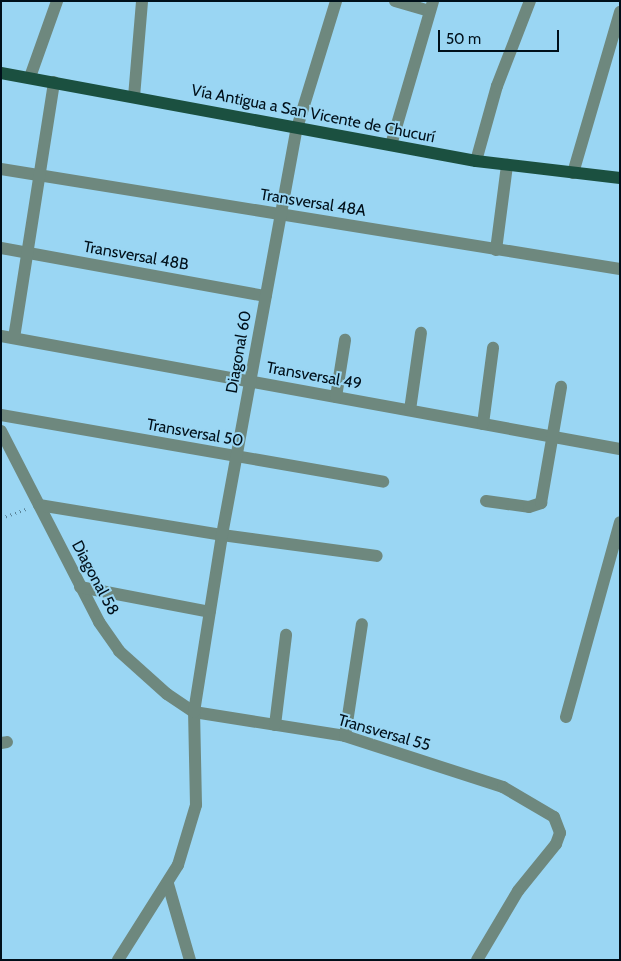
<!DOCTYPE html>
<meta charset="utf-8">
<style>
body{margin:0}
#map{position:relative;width:621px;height:961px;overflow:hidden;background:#9ad6f3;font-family:Cabin,sans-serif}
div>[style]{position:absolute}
.path>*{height:3px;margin-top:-1.5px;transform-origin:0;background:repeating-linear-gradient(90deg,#5b859a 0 1px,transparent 0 5px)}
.minor>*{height:12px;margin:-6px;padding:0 6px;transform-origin:6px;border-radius:6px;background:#6e887e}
.major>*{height:12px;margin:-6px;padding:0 6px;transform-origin:6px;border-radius:6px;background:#1b5040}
span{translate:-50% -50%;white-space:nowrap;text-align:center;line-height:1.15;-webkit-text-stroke:4px #9ad6f3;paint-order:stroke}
.street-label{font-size:16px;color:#00101a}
.frame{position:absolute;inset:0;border:2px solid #00101a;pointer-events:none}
.scale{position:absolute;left:438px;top:30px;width:121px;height:22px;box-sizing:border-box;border:2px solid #00101a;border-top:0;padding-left:6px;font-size:15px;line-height:18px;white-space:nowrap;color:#00101a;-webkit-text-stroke:4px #9ad6f3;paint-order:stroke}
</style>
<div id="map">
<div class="path">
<div style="left:1px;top:518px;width:27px;rotate:-20deg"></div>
</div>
<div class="minor">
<div style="left:395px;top:1px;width:35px;rotate:16deg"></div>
<div style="left:30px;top:77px;width:81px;rotate:-70.4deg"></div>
<div style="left:134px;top:97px;width:96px;rotate:-85.2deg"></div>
<div style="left:391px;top:145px;width:150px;rotate:-73.7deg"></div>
<div style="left:476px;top:161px;width:78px;rotate:-74.4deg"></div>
<div style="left:497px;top:86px;width:91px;rotate:-68.8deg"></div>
<div style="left:1px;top:169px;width:627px;rotate:9.18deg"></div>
<div style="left:573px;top:173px;width:168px;rotate:-73.7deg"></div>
<div style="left:1px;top:248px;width:269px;rotate:10.3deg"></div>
<div style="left:496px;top:250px;width:86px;rotate:-82.6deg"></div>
<div style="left:1px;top:336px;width:629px;rotate:10.35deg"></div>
<div style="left:14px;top:338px;width:259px;rotate:-81.1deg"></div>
<div style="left:336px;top:397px;width:58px;rotate:-81deg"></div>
<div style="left:410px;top:410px;width:78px;rotate:-81.9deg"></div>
<div style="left:1px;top:415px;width:388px;rotate:9.9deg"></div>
<div style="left:483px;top:424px;width:77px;rotate:-82.5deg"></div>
<div style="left:1px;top:431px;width:215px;rotate:62.8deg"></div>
<div style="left:99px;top:622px;width:35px;rotate:55deg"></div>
<div style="left:119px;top:651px;width:64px;rotate:41.9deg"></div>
<div style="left:167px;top:694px;width:32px;rotate:34deg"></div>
<div style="left:194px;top:712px;width:153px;rotate:9deg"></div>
<div style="left:345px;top:736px;width:166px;rotate:17.9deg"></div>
<div style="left:503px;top:787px;width:59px;rotate:30.5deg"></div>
<div style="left:554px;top:817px;width:17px;rotate:69deg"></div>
<div style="left:560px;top:833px;width:12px;rotate:110deg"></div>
<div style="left:556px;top:844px;width:60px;rotate:129deg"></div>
<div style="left:518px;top:891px;width:80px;rotate:120.7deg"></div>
<div style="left:486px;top:501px;width:43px;rotate:7.9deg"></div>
<div style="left:529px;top:507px;width:13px;rotate:-18deg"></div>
<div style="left:541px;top:503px;width:118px;rotate:-80.2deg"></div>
<div style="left:39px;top:505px;width:185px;rotate:9.3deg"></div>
<div style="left:222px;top:535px;width:156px;rotate:7.7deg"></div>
<div style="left:80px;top:587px;width:132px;rotate:10.9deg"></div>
<div style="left:566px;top:717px;width:202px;rotate:-74.5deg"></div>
<div style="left:275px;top:725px;width:91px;rotate:-83deg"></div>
<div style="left:345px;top:736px;width:113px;rotate:-81.4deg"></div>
<div style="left:1px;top:743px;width:6px;rotate:-9deg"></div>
<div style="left:168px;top:884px;width:79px;rotate:73.9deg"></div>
<div style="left:118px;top:960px;width:112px;rotate:-57.7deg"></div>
<div style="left:178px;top:865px;width:63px;rotate:-73.3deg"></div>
<div style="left:196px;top:805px;width:93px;rotate:-91.2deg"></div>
<div style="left:194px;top:712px;width:179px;rotate:-81deg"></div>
<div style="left:222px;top:535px;width:414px;rotate:-79.6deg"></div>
<div style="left:297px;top:128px;width:133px;rotate:-72.9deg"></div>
</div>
<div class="major">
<div style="left:1px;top:73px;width:483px;rotate:10.5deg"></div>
<div style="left:476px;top:161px;width:145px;rotate:6.7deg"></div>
</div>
<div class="street-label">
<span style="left:313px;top:114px;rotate:11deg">Vía Antigua a San Vicente de Chucurí</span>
<span style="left:313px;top:203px;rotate:9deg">Transversal 48A</span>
<span style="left:136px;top:256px;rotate:10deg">Transversal 48B</span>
<span style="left:239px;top:352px;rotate:-80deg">Diagonal 60</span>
<span style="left:314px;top:376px;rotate:10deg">Transversal 49</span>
<span style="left:195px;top:433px;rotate:10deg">Transversal 50</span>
<span style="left:95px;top:578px;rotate:62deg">Diagonal 58</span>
<span style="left:384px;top:733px;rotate:16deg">Transversal 55</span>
</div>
<div class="frame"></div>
<div class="scale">50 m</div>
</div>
